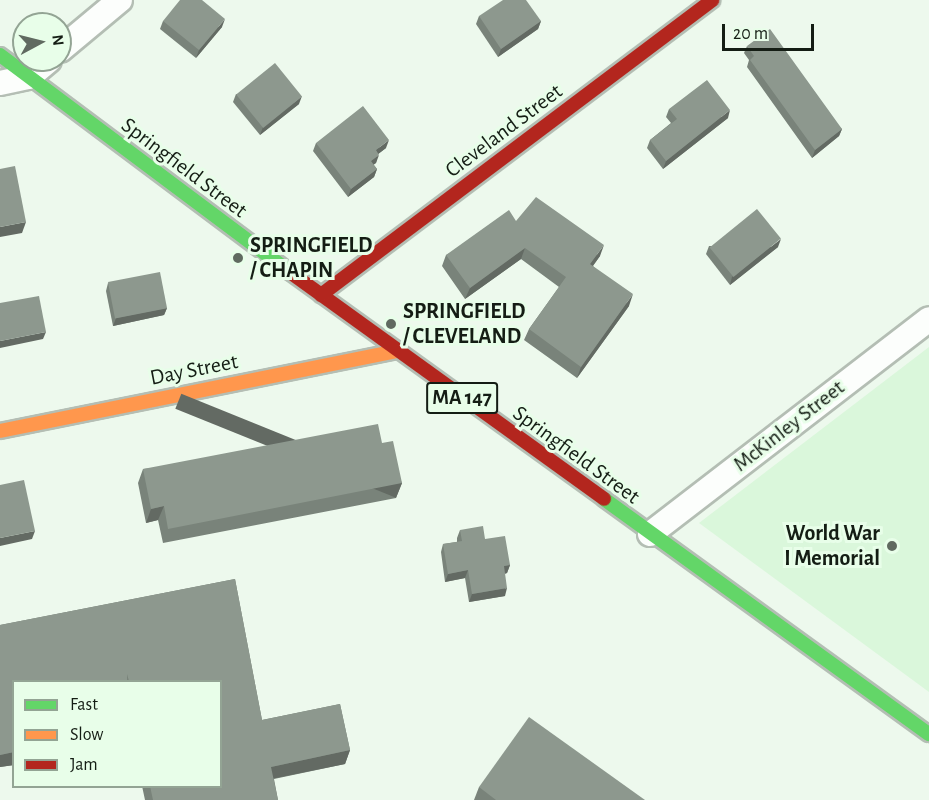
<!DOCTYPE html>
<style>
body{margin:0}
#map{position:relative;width:929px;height:800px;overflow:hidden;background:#edf9ed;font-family:"Alegreya Sans",sans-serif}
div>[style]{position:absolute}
.green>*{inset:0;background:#daf7db}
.roads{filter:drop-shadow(2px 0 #b4beb4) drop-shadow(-2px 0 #b4beb4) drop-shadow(0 2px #b4beb4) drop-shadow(0 -2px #b4beb4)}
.street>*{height:24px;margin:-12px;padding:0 12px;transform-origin:12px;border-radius:12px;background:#fcfefc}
.fast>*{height:14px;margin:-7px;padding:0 7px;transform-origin:7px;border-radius:7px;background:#63d668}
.slow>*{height:14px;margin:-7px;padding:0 7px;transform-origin:7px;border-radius:7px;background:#ff974d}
.jam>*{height:14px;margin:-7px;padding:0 7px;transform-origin:7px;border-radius:7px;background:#b3261e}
.wall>*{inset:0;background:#79837a}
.shaded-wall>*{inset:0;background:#636a63;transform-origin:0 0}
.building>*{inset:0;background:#8d988e;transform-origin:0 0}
.dots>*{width:16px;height:16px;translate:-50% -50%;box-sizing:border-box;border:3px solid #e8fee9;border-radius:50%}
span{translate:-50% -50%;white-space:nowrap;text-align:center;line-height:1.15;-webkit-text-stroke:6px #e8fee9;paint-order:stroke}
.shield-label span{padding:2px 4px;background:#e8fee9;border:2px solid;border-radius:4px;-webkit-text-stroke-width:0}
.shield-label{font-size:21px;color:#141d14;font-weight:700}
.street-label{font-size:22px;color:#141d14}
.poi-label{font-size:22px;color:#141d14;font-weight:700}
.left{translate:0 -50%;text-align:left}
.right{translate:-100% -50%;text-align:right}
.legend{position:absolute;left:12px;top:680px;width:210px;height:108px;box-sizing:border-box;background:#e8fee9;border:2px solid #93a494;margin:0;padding:8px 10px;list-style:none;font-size:18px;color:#141d14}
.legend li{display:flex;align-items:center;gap:12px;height:30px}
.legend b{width:30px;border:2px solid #93a494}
.north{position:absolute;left:12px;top:12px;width:60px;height:60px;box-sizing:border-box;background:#e8fee9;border:2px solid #93a494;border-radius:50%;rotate:83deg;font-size:16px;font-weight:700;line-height:24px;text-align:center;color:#141d14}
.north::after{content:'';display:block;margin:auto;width:21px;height:27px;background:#606a60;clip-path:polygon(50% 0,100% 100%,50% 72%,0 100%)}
.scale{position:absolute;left:722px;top:24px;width:92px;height:27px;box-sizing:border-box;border:3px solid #141d14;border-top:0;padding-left:8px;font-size:18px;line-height:21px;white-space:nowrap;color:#141d14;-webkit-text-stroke:4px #e8fee9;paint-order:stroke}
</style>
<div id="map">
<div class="green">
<div style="clip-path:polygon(929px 347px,929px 692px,699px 523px)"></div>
</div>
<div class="roads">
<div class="street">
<div style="left:60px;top:50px;width:78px;rotate:-39.8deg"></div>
<div style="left:0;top:83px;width:30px;rotate:-12deg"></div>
<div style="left:29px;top:77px;width:26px;rotate:-40deg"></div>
<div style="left:650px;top:534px;width:352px;rotate:-37.6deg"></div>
</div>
<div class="fast">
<div style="left:0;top:55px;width:364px;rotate:36.8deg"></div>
<div style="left:604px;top:499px;width:401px;rotate:35.9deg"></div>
</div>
<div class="slow">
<div style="left:0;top:431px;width:405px;rotate:-11.4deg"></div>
</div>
<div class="jam">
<div style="left:291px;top:273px;width:386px;rotate:35.8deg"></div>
<div style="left:321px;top:295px;width:490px;rotate:-37deg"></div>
</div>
</div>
<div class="wall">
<div style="clip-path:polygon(479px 16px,541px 21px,538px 29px,498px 57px,476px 24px)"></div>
<div style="clip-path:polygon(163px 21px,222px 27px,196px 58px,160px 29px)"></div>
<div style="clip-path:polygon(747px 46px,842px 129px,839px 136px,812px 158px,747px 67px,749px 60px,744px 53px)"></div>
<div style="clip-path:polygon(236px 94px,299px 104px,260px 135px,233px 102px)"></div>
<div style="clip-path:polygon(669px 109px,728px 118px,663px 169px,647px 148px,650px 140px,671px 123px,666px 117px)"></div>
<div style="clip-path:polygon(316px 143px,386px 148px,378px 154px,376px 163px,373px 164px,377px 169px,374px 177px,348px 197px,313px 151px)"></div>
<div style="clip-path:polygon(516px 221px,600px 256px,593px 266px,629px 306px,577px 378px,524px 340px,529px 329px,559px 287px,521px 259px,465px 299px,442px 266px,446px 255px)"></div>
<div style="clip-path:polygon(709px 246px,778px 247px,730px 285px,706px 254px)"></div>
<div style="clip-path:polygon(108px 283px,167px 308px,164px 315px,113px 326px,106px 291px)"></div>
<div style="clip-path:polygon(382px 443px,402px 483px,396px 498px,163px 543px,158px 520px,146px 523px,138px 483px,143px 469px)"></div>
<div style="clip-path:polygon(460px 530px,485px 539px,510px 565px,507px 573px,505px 574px,505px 596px,469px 602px,465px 578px,445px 582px,441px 552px,443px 544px,457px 542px,457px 538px)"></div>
<div style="clip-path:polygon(235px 579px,262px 720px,340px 704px,350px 750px,345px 764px,274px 779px,278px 800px,145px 800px,142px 786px,220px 786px,220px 681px,14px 681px,14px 765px,0 767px,0 625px)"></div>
<div style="clip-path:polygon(479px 787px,645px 800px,474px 800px)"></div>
</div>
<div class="shaded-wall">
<div style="clip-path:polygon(225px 19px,222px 27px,196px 58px,199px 50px)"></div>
<div style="clip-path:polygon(541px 21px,538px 29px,498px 57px,501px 49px)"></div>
<div style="clip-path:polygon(302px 96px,299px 104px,260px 135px,263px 127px)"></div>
<div style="clip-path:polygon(730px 110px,728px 118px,663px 169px,666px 161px)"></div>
<div style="clip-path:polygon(842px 129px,839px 136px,812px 158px,815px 150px)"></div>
<div style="clip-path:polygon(389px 140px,386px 148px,373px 158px,376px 150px)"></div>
<div style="clip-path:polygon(379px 155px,376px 163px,368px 169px,371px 161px)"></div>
<div style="clip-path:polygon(377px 169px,374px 177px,348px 197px,351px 189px)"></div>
<div style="clip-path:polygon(26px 222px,22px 233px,0 237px,0 227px)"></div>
<div style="clip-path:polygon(781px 239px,778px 247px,730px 285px,732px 277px)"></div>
<div style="clip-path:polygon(604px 245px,600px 256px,586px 275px,590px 264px)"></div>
<div style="clip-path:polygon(525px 248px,521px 259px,465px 299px,470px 288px)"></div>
<div style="clip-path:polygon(633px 294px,629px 306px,577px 378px,581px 367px)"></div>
<div style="clip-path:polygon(167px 308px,164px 315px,113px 326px,116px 318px)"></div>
<div style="clip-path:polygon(46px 332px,43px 339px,0 348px,0 341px)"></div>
<div style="left:402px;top:483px;width:16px;height:238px;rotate:112deg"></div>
<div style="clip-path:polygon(164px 506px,158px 520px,146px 523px,151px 509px)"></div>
<div style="clip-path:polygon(35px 531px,32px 539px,0 546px,0 538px)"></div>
<div style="clip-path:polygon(510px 565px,507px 573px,501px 574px,504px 566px)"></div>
<div style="clip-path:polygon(468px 570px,465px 578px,445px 582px,448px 574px)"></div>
<div style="clip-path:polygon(507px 588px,505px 596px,469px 602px,472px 594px)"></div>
<div style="clip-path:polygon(350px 750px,345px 764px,266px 780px,271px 767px)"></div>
<div style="clip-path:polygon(14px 752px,14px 765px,0 767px,0 755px)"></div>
</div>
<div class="building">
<div style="clip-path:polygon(180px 0,202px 0,225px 19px,199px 50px,163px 21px)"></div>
<div style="clip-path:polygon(503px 0,526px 0,541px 21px,501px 49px,479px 16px)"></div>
<div style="clip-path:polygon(770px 29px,842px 129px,815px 150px,750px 60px,754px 56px,747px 46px)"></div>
<div style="left:275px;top:63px;width:43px;height:50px;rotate:51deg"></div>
<div style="clip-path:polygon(707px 80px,730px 110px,666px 161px,650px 140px,677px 119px,669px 109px)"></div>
<div style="clip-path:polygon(363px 106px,389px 140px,376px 150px,379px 155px,371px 161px,377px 169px,351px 189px,316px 143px)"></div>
<div style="clip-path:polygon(15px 166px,26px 222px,0 227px,0 169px)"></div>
<div style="clip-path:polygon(536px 197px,604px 245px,590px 264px,633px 294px,581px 367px,529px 329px,566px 277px,525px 248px,470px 288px,446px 255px,509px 210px,516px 221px)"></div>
<div style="left:757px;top:209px;width:38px;height:61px;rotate:51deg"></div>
<div style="left:160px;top:272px;width:37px;height:53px;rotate:79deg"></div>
<div style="clip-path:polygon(39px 296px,46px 332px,0 341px,0 303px)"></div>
<div style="clip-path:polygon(378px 424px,382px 443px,393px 441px,402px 483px,168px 529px,164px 506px,151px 509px,143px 469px)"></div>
<div style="clip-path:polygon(24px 480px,35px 531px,0 538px,0 485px)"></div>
<div style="clip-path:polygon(483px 526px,485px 539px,505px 536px,510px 565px,504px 566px,507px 588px,472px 594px,468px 570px,448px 574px,443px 544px,462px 541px,460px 530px)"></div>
<div style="clip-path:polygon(235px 579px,262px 720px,340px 704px,350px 750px,271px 767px,278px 800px,153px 800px,150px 786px,220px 786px,220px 681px,129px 681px,127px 674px,127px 681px,14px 681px,14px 752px,0 755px,0 625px)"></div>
<div style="clip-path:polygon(529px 717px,645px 800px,496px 800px,479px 787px)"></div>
</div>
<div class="dots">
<div style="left:238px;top:258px;background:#606a60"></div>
<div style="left:391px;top:324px;background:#606a60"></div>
<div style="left:892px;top:546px;background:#606a60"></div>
</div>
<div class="shield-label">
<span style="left:462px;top:398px">MA 147</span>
</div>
<div class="street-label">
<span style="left:504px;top:131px;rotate:-37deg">Cleveland Street</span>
<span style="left:184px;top:168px;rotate:37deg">Springfield Street</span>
<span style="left:194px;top:370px;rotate:-11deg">Day Street</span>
<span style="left:789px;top:426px;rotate:-38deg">McKinley Street</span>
<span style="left:576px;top:455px;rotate:36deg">Springfield Street</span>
</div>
<div class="poi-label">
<span class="left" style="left:250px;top:258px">SPRINGFIELD<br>/ CHAPIN</span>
<span class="left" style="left:403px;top:324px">SPRINGFIELD<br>/ CLEVELAND</span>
<span class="right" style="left:880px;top:546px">World War<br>I Memorial</span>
</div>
<ul class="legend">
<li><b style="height:8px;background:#63d668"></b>Fast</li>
<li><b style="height:8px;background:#ff974d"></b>Slow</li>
<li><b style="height:8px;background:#b3261e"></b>Jam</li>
</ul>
<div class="north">N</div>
<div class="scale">20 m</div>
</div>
